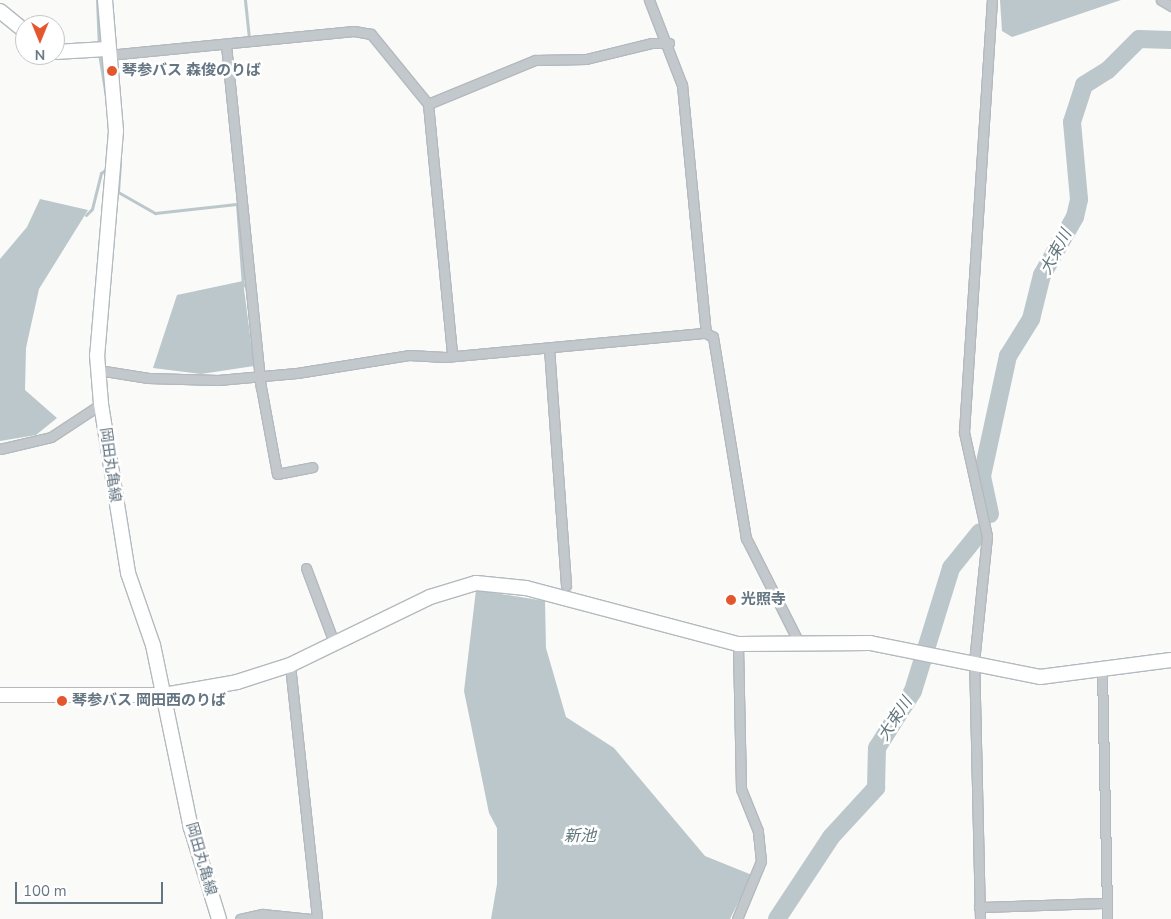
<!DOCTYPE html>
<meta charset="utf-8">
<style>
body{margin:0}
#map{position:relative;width:1171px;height:919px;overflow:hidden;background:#fafaf8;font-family:"Nunito Sans","Noto Sans JP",sans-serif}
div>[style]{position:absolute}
.water>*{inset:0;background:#bbc7cb}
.stream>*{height:3px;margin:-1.5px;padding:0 1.5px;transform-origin:1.5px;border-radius:1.5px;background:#bbc7cb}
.river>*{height:18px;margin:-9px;padding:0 9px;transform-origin:9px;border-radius:9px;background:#bbc7cb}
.roads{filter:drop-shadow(1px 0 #b3babf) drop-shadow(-1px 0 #b3babf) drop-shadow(0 1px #b3babf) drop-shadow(0 -1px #b3babf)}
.street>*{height:9px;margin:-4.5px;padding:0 4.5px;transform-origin:4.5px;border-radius:4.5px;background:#c3c8cc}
.secondary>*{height:14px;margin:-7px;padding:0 7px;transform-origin:7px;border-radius:7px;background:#fff}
.dots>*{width:14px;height:14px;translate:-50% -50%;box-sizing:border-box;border:2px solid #fff;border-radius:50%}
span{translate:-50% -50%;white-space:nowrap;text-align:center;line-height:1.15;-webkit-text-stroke:5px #fff;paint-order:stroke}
.poi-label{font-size:15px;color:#657683;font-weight:700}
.left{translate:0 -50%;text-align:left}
.street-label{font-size:15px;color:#657683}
.water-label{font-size:16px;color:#60757c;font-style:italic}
.north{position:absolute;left:15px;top:15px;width:50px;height:50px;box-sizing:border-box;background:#fff;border:1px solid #c1c8cd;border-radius:50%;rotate:180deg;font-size:14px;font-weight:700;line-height:20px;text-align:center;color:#657683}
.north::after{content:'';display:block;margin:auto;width:18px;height:22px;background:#e4572e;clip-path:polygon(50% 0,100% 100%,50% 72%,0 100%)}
.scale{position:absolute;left:15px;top:882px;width:148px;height:22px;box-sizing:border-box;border:2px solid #657683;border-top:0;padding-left:6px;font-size:15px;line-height:18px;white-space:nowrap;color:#657683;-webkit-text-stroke:4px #fff;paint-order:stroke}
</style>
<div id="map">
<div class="water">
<div style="clip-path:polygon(1000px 0,1121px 0,1012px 37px,1002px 31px)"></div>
<div style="clip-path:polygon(40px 199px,88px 210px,39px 289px,26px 348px,25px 390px,57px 418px,36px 435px,0 441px,0 259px,27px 227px)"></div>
<div style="clip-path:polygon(243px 281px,254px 366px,201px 374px,153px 368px,177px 295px)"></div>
<div style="clip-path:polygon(476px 590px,545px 601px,546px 648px,566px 717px,614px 748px,705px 856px,752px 875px,730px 919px,491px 919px,497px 884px,497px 828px,489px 813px,464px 691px)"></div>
</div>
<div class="stream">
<div style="left:97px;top:0;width:47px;rotate:87.6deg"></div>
<div style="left:245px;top:0;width:37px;rotate:84deg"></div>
<div style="left:99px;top:53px;width:57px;rotate:80.9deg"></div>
<div style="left:120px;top:163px;width:29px;rotate:94deg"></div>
<div style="left:118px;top:192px;width:43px;rotate:29.6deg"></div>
<div style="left:155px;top:213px;width:82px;rotate:-6.3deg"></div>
<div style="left:237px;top:204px;width:82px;rotate:85.8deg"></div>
<div style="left:86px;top:215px;width:8px;rotate:-45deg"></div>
<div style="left:92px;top:209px;width:37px;rotate:-76deg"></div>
<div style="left:101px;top:173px;width:9px;rotate:-36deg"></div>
</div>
<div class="river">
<div style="left:990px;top:514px;width:39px;rotate:-102deg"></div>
<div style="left:982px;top:476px;width:123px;rotate:-77.8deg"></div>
<div style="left:1008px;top:356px;width:44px;rotate:-58.1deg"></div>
<div style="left:1031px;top:319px;width:45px;rotate:-76deg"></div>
<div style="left:1042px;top:275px;width:67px;rotate:-60.4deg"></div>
<div style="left:1075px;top:217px;width:18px;rotate:-77deg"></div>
<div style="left:1079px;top:199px;width:77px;rotate:-95.2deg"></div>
<div style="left:1072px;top:122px;width:39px;rotate:-72deg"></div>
<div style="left:1084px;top:85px;width:28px;rotate:-32deg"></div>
<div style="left:1108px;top:70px;width:44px;rotate:-45deg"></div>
<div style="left:1139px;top:39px;width:32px;rotate:2deg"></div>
<div style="left:777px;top:919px;width:98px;rotate:-56.6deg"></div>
<div style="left:831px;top:837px;width:67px;rotate:-47.4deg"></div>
<div style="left:876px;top:788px;width:40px;rotate:-88.6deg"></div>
<div style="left:877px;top:748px;width:67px;rotate:-57.7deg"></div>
<div style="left:913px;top:691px;width:129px;rotate:-72.8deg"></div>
<div style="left:951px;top:568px;width:46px;rotate:-51.1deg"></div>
</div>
<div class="roads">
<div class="street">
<div style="left:649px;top:0;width:91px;rotate:68.8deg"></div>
<div style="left:682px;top:85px;width:249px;rotate:84.5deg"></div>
<div style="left:1161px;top:0;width:12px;rotate:31deg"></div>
<div style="left:226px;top:45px;width:344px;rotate:84.2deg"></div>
<div style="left:261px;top:387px;width:88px;rotate:79.6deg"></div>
<div style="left:277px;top:474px;width:36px;rotate:-11deg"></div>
<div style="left:108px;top:55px;width:247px;rotate:-5.6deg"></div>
<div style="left:354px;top:31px;width:17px;rotate:10deg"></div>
<div style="left:371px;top:34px;width:90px;rotate:50.8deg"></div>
<div style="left:428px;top:104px;width:252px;rotate:84.5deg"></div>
<div style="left:428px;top:104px;width:116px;rotate:-22.4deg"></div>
<div style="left:535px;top:60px;width:51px;rotate:-1.1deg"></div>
<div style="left:586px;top:59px;width:67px;rotate:-13.8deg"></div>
<div style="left:651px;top:43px;width:18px"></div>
<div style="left:549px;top:348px;width:238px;rotate:85.9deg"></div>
<div style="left:98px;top:370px;width:51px;rotate:9.1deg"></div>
<div style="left:148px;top:378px;width:70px;rotate:1.6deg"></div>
<div style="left:218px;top:380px;width:79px;rotate:-5.1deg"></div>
<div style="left:297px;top:373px;width:113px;rotate:-9.1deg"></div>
<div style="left:409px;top:355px;width:36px;rotate:3deg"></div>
<div style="left:445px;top:357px;width:262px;rotate:-5.3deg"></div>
<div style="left:706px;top:333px;width:8px;rotate:30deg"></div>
<div style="left:713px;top:337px;width:204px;rotate:80.7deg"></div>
<div style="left:746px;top:538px;width:118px;rotate:63.2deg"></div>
<div style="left:0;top:449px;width:52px;rotate:-13.2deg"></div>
<div style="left:51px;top:437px;width:60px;rotate:-33.4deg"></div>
<div style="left:306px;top:568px;width:82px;rotate:69.4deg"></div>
<div style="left:290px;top:665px;width:255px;rotate:83.9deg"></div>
<div style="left:1102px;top:670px;width:249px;rotate:88.8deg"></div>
<div style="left:979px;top:907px;width:127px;rotate:-1.8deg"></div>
<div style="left:240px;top:919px;width:23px;rotate:-13deg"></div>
<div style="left:262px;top:914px;width:49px;rotate:5.8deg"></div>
<div style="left:737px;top:919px;width:63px;rotate:-67.5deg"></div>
<div style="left:761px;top:861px;width:30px;rotate:-96deg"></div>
<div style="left:758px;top:831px;width:45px;rotate:-112deg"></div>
<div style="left:741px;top:789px;width:145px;rotate:-91.2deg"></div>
<div style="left:980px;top:919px;width:257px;rotate:-91.3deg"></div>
<div style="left:974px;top:662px;width:127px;rotate:-84.1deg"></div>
<div style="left:987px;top:536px;width:107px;rotate:-102.5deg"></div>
<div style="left:964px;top:432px;width:433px;rotate:-86.3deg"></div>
</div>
<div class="secondary">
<div style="left:105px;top:0;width:131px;rotate:85.2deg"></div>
<div style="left:116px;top:131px;width:225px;rotate:94.8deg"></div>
<div style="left:97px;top:355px;width:49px;rotate:85.3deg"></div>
<div style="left:101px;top:404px;width:171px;rotate:80.9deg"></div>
<div style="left:128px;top:573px;width:76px;rotate:70.9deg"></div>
<div style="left:153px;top:645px;width:187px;rotate:78.3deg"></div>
<div style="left:191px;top:828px;width:95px;rotate:72.9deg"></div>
<div style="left:0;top:11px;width:32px;rotate:39deg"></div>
<div style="left:55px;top:52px;width:52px;rotate:-3.3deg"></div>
<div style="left:0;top:695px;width:164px"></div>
<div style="left:164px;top:695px;width:74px;rotate:-10.1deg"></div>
<div style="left:237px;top:682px;width:56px;rotate:-17.8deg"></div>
<div style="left:290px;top:665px;width:156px;rotate:-25.9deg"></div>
<div style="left:430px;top:597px;width:48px;rotate:-16.9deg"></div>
<div style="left:476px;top:583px;width:50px;rotate:5.7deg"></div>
<div style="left:526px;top:588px;width:219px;rotate:14.8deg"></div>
<div style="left:738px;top:644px;width:132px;rotate:-0.4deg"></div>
<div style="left:870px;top:643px;width:173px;rotate:11.3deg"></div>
<div style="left:1040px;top:677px;width:132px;rotate:-7.4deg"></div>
</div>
</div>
<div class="dots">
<div style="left:112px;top:71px;background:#e4572e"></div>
<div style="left:731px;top:600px;background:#e4572e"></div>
<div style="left:62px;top:701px;background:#e4572e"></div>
</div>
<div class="poi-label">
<span class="left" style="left:122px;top:71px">琴参バス 森俊のりば</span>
<span class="left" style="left:741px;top:600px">光照寺</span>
<span class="left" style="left:72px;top:701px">琴参バス 岡田西のりば</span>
</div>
<div class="street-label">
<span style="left:110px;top:465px;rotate:82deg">岡田丸亀線</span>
<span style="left:201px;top:859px;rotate:74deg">岡田丸亀線</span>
</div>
<div class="water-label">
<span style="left:1056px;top:252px;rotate:-62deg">大束川</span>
<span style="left:895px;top:719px;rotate:-57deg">大束川</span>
<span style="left:580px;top:836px">新池</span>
</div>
<div class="north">N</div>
<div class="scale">100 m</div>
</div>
